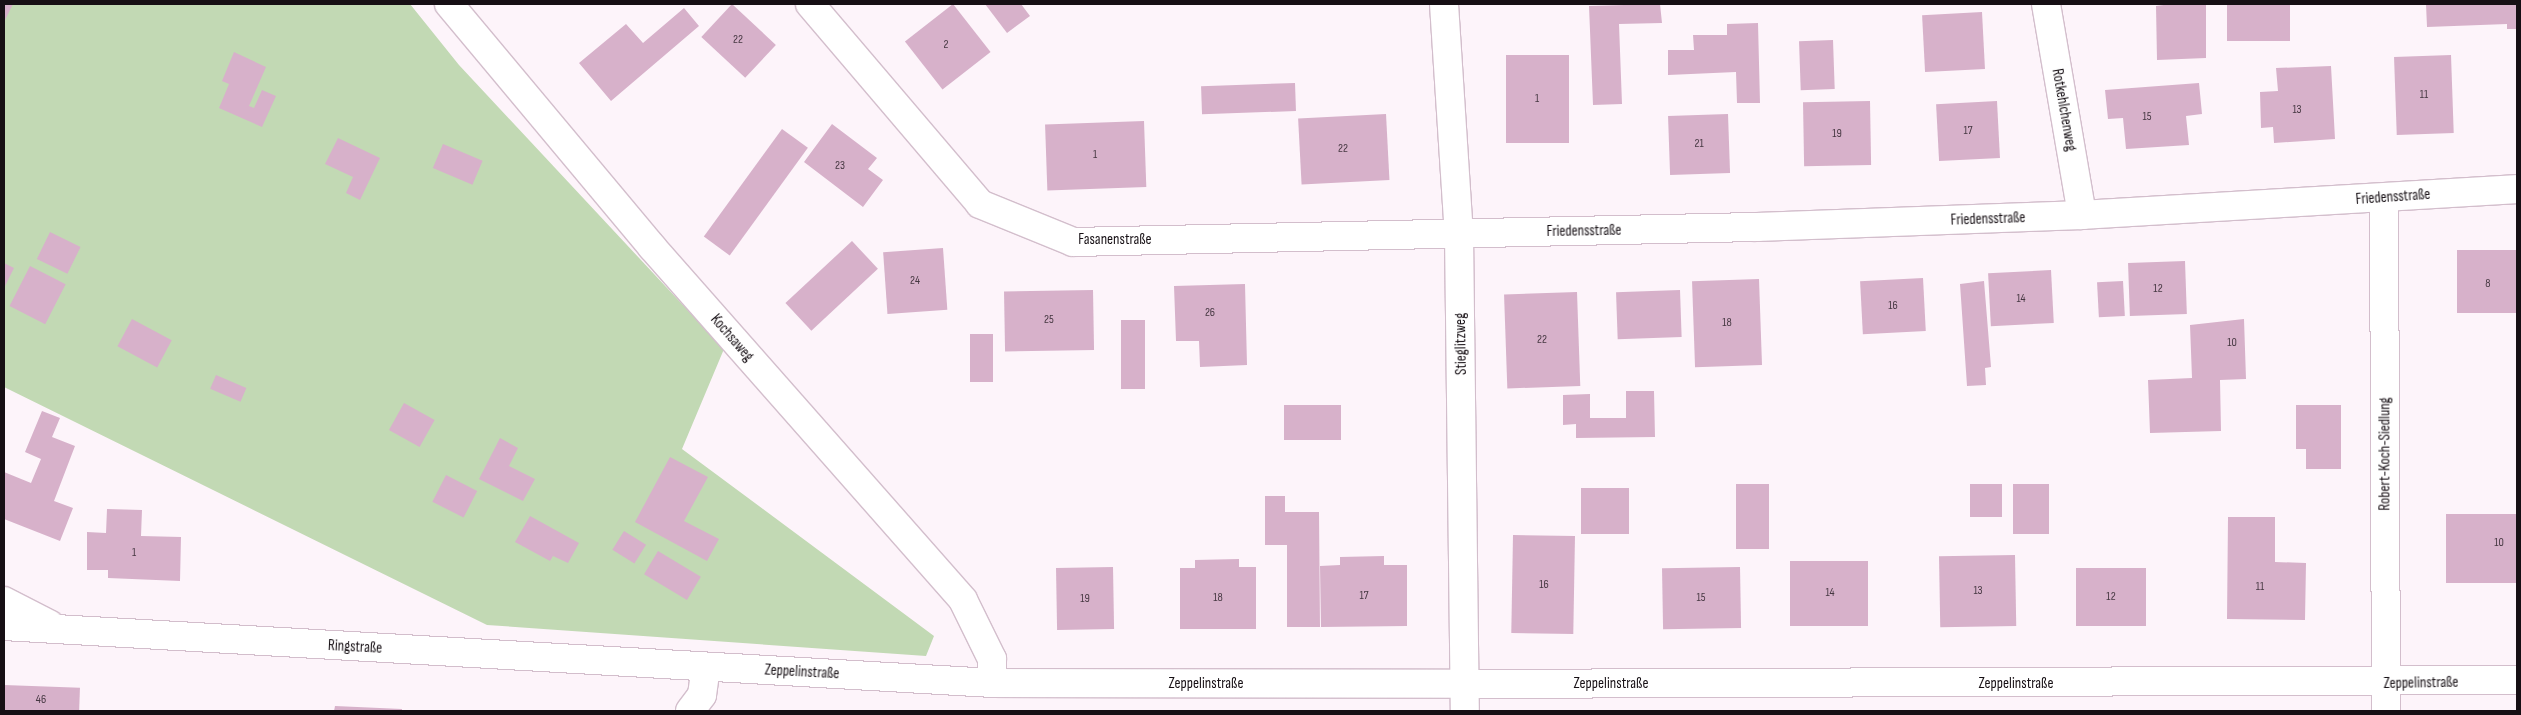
<!DOCTYPE html>
<meta charset="utf-8">
<style>
body{margin:0}
#map{position:relative;width:2521px;height:715px;overflow:hidden;background:#fdf4fa;font-family:"Sofia Sans Condensed",sans-serif}
div>[style]{position:absolute}
.green>*{inset:0;background:#c2d9b4}
.building>*{inset:0;background:#d7b1ca;transform-origin:0 0}
.roads{filter:drop-shadow(1px 0 #d3becc) drop-shadow(-1px 0 #d3becc) drop-shadow(0 1px #d3becc) drop-shadow(0 -1px #d3becc)}
.minor>*{height:28px;margin:-14px;padding:0 14px;transform-origin:14px;border-radius:14px;background:#fff}
.tertiary>*{height:28px;margin:-14px;padding:0 14px;transform-origin:14px;border-radius:14px;background:#fff}
span{translate:-50% -50%;white-space:nowrap;text-align:center;line-height:1.15;-webkit-text-stroke:4px #fff;paint-order:stroke}
.number-label{font-size:12px;color:#463842}
.number-label span{-webkit-text-stroke-width:0}
.street-label{font-size:15px;color:#160f14}
.frame{position:absolute;inset:0;border:5px solid #160f14;pointer-events:none}
</style>
<div id="map">
<div class="green">
<div style="clip-path:polygon(4px 4px,410px 4px,459px 65px,724px 349px,682px 449px,934px 636px,926px 656px,487px 625px,4px 387px)"></div>
</div>
<div class="building">
<div style="clip-path:polygon(4px 4px,13px 4px,4px 22px)"></div>
<div style="left:732px;top:4px;width:60px;height:45px;rotate:43deg"></div>
<div style="left:953px;top:4px;width:61px;height:61px;rotate:52deg"></div>
<div style="clip-path:polygon(985px 4px,1021px 4px,1030px 16px,1007px 33px)"></div>
<div style="clip-path:polygon(1660px 4px,1662px 23px,1619px 24px,1622px 104px,1593px 105px,1589px 6px)"></div>
<div style="clip-path:polygon(2171px 4px,2206px 4px,2206px 58px,2157px 60px,2156px 6px)"></div>
<div style="left:2227px;top:4px;width:63px;height:37px"></div>
<div style="clip-path:polygon(2426px 4px,2517px 4px,2517px 29px,2507px 29px,2507px 24px,2427px 27px)"></div>
<div style="clip-path:polygon(684px 8px,699px 26px,611px 101px,579px 63px,626px 24px,643px 43px)"></div>
<div style="left:1982px;top:12px;width:57px;height:60px;rotate:87deg"></div>
<div style="clip-path:polygon(1758px 23px,1760px 103px,1737px 103px,1736px 72px,1668px 75px,1668px 50px,1694px 50px,1693px 35px,1727px 35px,1727px 24px)"></div>
<div style="left:1833px;top:40px;width:49px;height:34px;rotate:88deg"></div>
<div style="clip-path:polygon(234px 52px,266px 67px,249px 106px,254px 108px,262px 90px,276px 96px,262px 127px,219px 108px,229px 84px,222px 81px)"></div>
<div style="left:1506px;top:55px;width:63px;height:88px"></div>
<div style="left:2451px;top:55px;width:78px;height:57px;rotate:88deg"></div>
<div style="clip-path:polygon(2331px 66px,2335px 139px,2274px 143px,2273px 127px,2261px 128px,2260px 92px,2278px 91px,2276px 68px)"></div>
<div style="left:1295px;top:83px;width:28px;height:94px;rotate:88deg"></div>
<div style="clip-path:polygon(2199px 83px,2202px 114px,2186px 116px,2189px 145px,2126px 149px,2123px 118px,2108px 119px,2105px 90px)"></div>
<div style="left:1870px;top:101px;width:64px;height:67px;rotate:89deg"></div>
<div style="left:1997px;top:101px;width:57px;height:61px;rotate:87deg"></div>
<div style="left:1386px;top:114px;width:66px;height:88px;rotate:87deg"></div>
<div style="left:1728px;top:114px;width:59px;height:60px;rotate:88deg"></div>
<div style="left:1144px;top:121px;width:66px;height:99px;rotate:88deg"></div>
<div style="clip-path:polygon(832px 124px,877px 158px,868px 169px,883px 180px,863px 207px,804px 162px)"></div>
<div style="left:782px;top:129px;width:32px;height:133px;rotate:36deg"></div>
<div style="clip-path:polygon(338px 138px,380px 158px,360px 200px,346px 193px,353px 177px,325px 164px)"></div>
<div style="left:443px;top:144px;width:43px;height:26px;rotate:23deg"></div>
<div style="left:50px;top:232px;width:34px;height:30px;rotate:26deg"></div>
<div style="left:852px;top:241px;width:38px;height:91px;rotate:47deg"></div>
<div style="left:943px;top:248px;width:62px;height:60px;rotate:86deg"></div>
<div style="left:2517px;top:250px;width:63px;height:60px;rotate:90deg"></div>
<div style="left:2185px;top:261px;width:53px;height:57px;rotate:88deg"></div>
<div style="clip-path:polygon(4px 263px,14px 268px,4px 288px)"></div>
<div style="left:30px;top:266px;width:40px;height:45px;rotate:27deg"></div>
<div style="left:2051px;top:270px;width:53px;height:63px;rotate:87deg"></div>
<div style="left:1923px;top:278px;width:53px;height:63px;rotate:87deg"></div>
<div style="left:1759px;top:279px;width:86px;height:67px;rotate:88deg"></div>
<div style="clip-path:polygon(1984px 281px,1991px 367px,1985px 368px,1986px 385px,1967px 386px,1960px 284px)"></div>
<div style="left:2123px;top:281px;width:35px;height:26px;rotate:87deg"></div>
<div style="clip-path:polygon(1245px 284px,1247px 365px,1200px 367px,1199px 341px,1176px 341px,1174px 286px)"></div>
<div style="left:1093px;top:290px;width:60px;height:89px;rotate:89deg"></div>
<div style="left:1680px;top:290px;width:47px;height:64px;rotate:88deg"></div>
<div style="left:1577px;top:292px;width:94px;height:73px;rotate:88deg"></div>
<div style="left:132px;top:319px;width:45px;height:31px;rotate:28deg"></div>
<div style="clip-path:polygon(2244px 319px,2246px 379px,2220px 380px,2221px 431px,2150px 433px,2148px 380px,2192px 378px,2190px 325px)"></div>
<div style="left:1121px;top:320px;width:24px;height:69px"></div>
<div style="left:970px;top:334px;width:23px;height:48px"></div>
<div style="left:216px;top:375px;width:33px;height:15px;rotate:23deg"></div>
<div style="clip-path:polygon(1626px 391px,1654px 391px,1655px 437px,1576px 438px,1576px 424px,1563px 425px,1563px 395px,1590px 394px,1590px 418px,1626px 418px)"></div>
<div style="left:404px;top:403px;width:35px;height:31px;rotate:29deg"></div>
<div style="left:1284px;top:405px;width:57px;height:35px"></div>
<div style="clip-path:polygon(2296px 405px,2341px 405px,2341px 469px,2306px 469px,2306px 449px,2296px 449px)"></div>
<div style="clip-path:polygon(42px 411px,60px 418px,52px 437px,75px 446px,54px 501px,73px 508px,60px 541px,4px 519px,4px 472px,31px 483px,41px 459px,25px 452px)"></div>
<div style="clip-path:polygon(500px 438px,518px 448px,509px 466px,535px 479px,523px 501px,479px 479px)"></div>
<div style="clip-path:polygon(670px 457px,708px 477px,684px 521px,719px 539px,707px 561px,635px 522px)"></div>
<div style="left:446px;top:475px;width:35px;height:30px;rotate:27deg"></div>
<div style="left:1736px;top:484px;width:33px;height:65px"></div>
<div style="left:1970px;top:484px;width:32px;height:33px"></div>
<div style="left:2049px;top:484px;width:50px;height:36px;rotate:90deg"></div>
<div style="left:1581px;top:488px;width:48px;height:46px"></div>
<div style="clip-path:polygon(1265px 496px,1285px 496px,1285px 512px,1319px 512px,1320px 627px,1287px 627px,1287px 545px,1265px 545px)"></div>
<div style="clip-path:polygon(107px 509px,142px 510px,141px 536px,181px 537px,180px 581px,108px 578px,108px 570px,87px 570px,87px 532px,106px 533px)"></div>
<div style="left:2446px;top:514px;width:71px;height:69px"></div>
<div style="clip-path:polygon(530px 516px,579px 543px,568px 563px,553px 556px,550px 561px,515px 542px)"></div>
<div style="clip-path:polygon(2228px 517px,2275px 517px,2275px 562px,2306px 563px,2305px 620px,2227px 619px)"></div>
<div style="left:624px;top:531px;width:26px;height:22px;rotate:32deg"></div>
<div style="left:1513px;top:535px;width:62px;height:98px;rotate:1deg"></div>
<div style="left:658px;top:551px;width:50px;height:27px;rotate:31deg"></div>
<div style="left:2015px;top:555px;width:71px;height:76px;rotate:89deg"></div>
<div style="clip-path:polygon(1384px 556px,1384px 565px,1407px 565px,1407px 626px,1321px 627px,1320px 566px,1340px 565px,1340px 557px)"></div>
<div style="clip-path:polygon(1239px 559px,1239px 567px,1256px 567px,1256px 629px,1180px 629px,1180px 568px,1195px 568px,1195px 560px)"></div>
<div style="left:1790px;top:561px;width:78px;height:65px"></div>
<div style="left:1113px;top:567px;width:62px;height:57px;rotate:89deg"></div>
<div style="left:1740px;top:567px;width:61px;height:78px;rotate:89deg"></div>
<div style="left:2146px;top:568px;width:58px;height:70px;rotate:90deg"></div>
<div style="left:4px;top:685px;width:76px;height:26px;rotate:2deg"></div>
<div style="clip-path:polygon(335px 706px,402px 709px,402px 711px,334px 711px)"></div>
</div>
<div class="roads">
<div class="minor">
<div style="left:449px;top:4px;width:317px;rotate:50.1deg"></div>
<div style="left:652px;top:247px;width:470px;rotate:48.6deg"></div>
<div style="left:963px;top:600px;width:66px;rotate:63.8deg"></div>
<div style="left:992px;top:659px;width:24px;rotate:90deg"></div>
<div style="left:810px;top:4px;width:262px;rotate:49.6deg"></div>
<div style="left:980px;top:204px;width:100px;rotate:22.2deg"></div>
<div style="left:1073px;top:242px;width:684px;rotate:-1.26deg"></div>
<div style="left:1757px;top:227px;width:325px;rotate:-2.1deg"></div>
<div style="left:2082px;top:215px;width:436px;rotate:-3.4deg"></div>
<div style="left:2046px;top:4px;width:214px;rotate:80.3deg"></div>
<div style="left:2384px;top:198px;width:513px;rotate:89.78deg"></div>
<div style="left:4px;top:601px;width:51px;rotate:27.1deg"></div>
<div style="left:4px;top:626px;width:990px;rotate:3.3deg"></div>
<div style="left:992px;top:683px;width:472px;rotate:0.1deg"></div>
<div style="left:690px;top:711px;width:20px;rotate:-53deg"></div>
<div style="left:702px;top:695px;width:28px;rotate:-82deg"></div>
</div>
<div class="tertiary">
<div style="left:1444px;top:4px;width:230px;rotate:86.3deg"></div>
<div style="left:1459px;top:234px;width:477px;rotate:89.3deg"></div>
<div style="left:1464px;top:684px;width:1053px;rotate:-0.22deg"></div>
</div>
</div>
<div class="number-label">
<span style="left:738px;top:40px">22</span>
<span style="left:946px;top:45px">2</span>
<span style="left:2424px;top:95px">11</span>
<span style="left:1537px;top:99px">1</span>
<span style="left:2297px;top:110px">13</span>
<span style="left:2147px;top:117px">15</span>
<span style="left:1968px;top:131px">17</span>
<span style="left:1837px;top:134px">19</span>
<span style="left:1699px;top:144px">21</span>
<span style="left:1343px;top:149px">22</span>
<span style="left:1095px;top:155px">1</span>
<span style="left:840px;top:166px">23</span>
<span style="left:915px;top:281px">24</span>
<span style="left:2488px;top:284px">8</span>
<span style="left:2158px;top:289px">12</span>
<span style="left:2021px;top:299px">14</span>
<span style="left:1893px;top:306px">16</span>
<span style="left:1210px;top:313px">26</span>
<span style="left:1049px;top:320px">25</span>
<span style="left:1727px;top:323px">18</span>
<span style="left:1542px;top:340px">22</span>
<span style="left:2232px;top:343px">10</span>
<span style="left:2499px;top:543px">10</span>
<span style="left:134px;top:553px">1</span>
<span style="left:1544px;top:585px">16</span>
<span style="left:2260px;top:587px">11</span>
<span style="left:1978px;top:591px">13</span>
<span style="left:1830px;top:593px">14</span>
<span style="left:1364px;top:596px">17</span>
<span style="left:2111px;top:597px">12</span>
<span style="left:1218px;top:598px">18</span>
<span style="left:1701px;top:598px">15</span>
<span style="left:1085px;top:599px">19</span>
<span style="left:41px;top:700px">46</span>
</div>
<div class="street-label">
<span style="left:2064px;top:110px;rotate:80deg">Rotkehlchenweg</span>
<span style="left:2393px;top:197px;rotate:-4deg">Friedensstraße</span>
<span style="left:1988px;top:219px;rotate:-2deg">Friedensstraße</span>
<span style="left:1584px;top:231px;rotate:-1deg">Friedensstraße</span>
<span style="left:1115px;top:240px">Fasanenstraße</span>
<span style="left:732px;top:338px;rotate:49deg">Kochsaweg</span>
<span style="left:1461px;top:344px;rotate:-91deg">Stieglitzweg</span>
<span style="left:2385px;top:454px;rotate:-90deg">Robert-Koch-Siedlung</span>
<span style="left:355px;top:647px;rotate:3deg">Ringstraße</span>
<span style="left:802px;top:672px;rotate:3deg">Zeppelinstraße</span>
<span style="left:2421px;top:683px;rotate:-1deg">Zeppelinstraße</span>
<span style="left:1206px;top:684px">Zeppelinstraße</span>
<span style="left:1611px;top:684px">Zeppelinstraße</span>
<span style="left:2016px;top:684px">Zeppelinstraße</span>
</div>
<div class="frame"></div>
</div>
